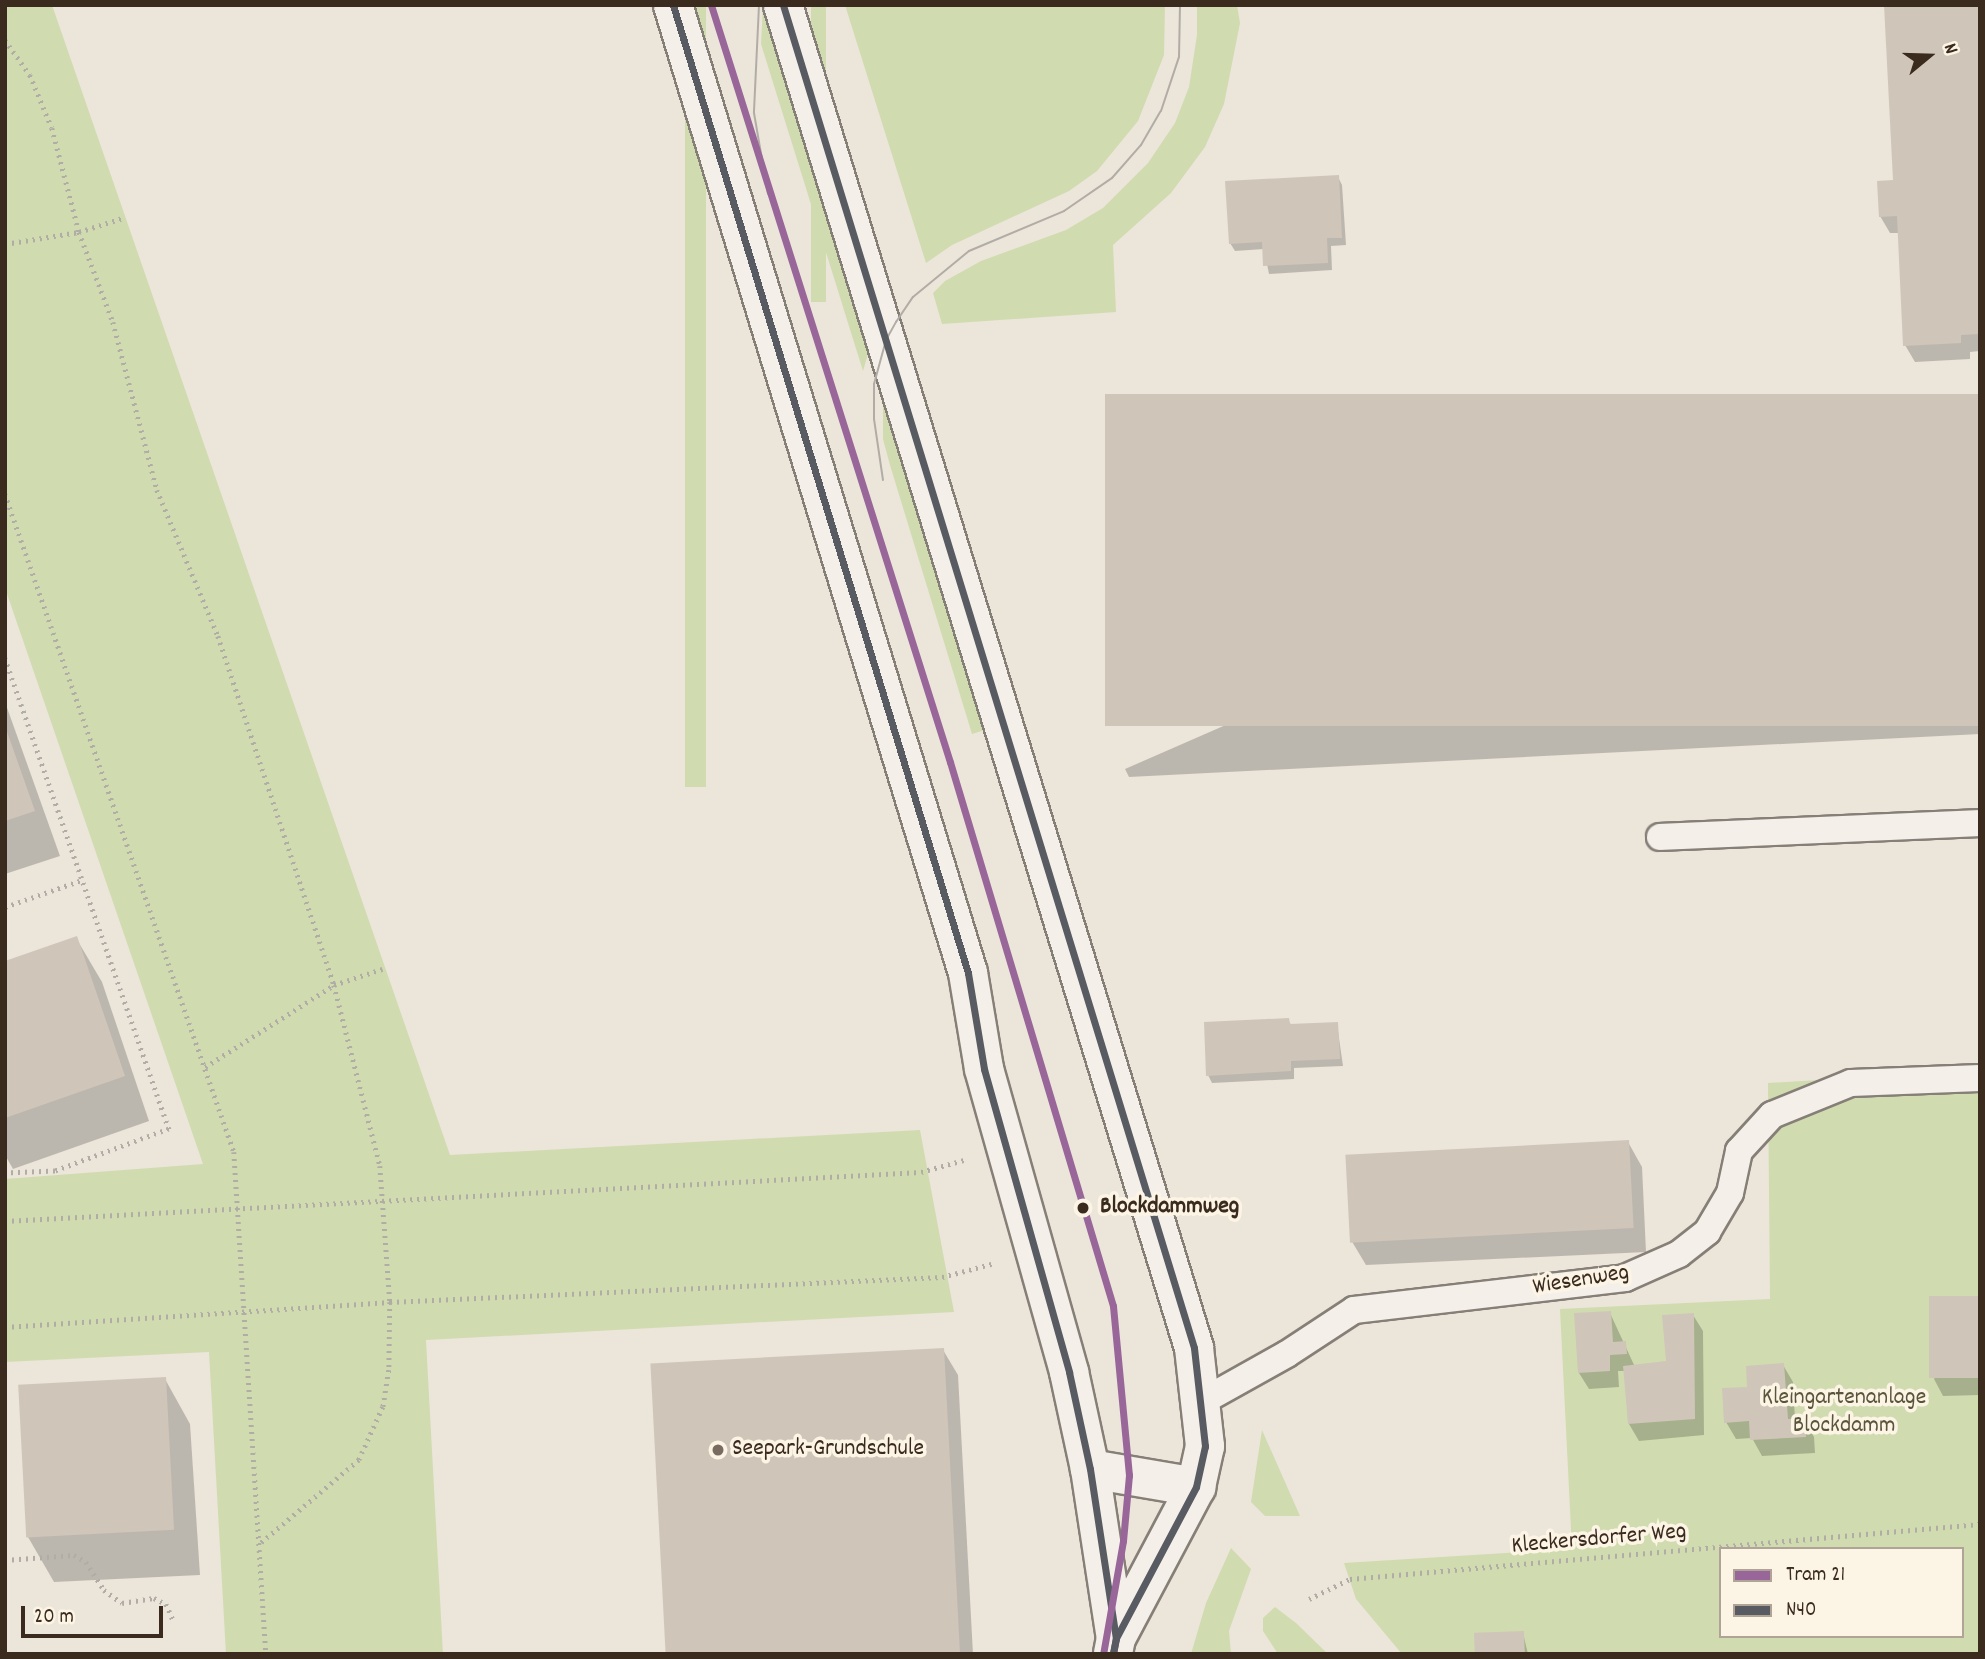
<!DOCTYPE html>
<style>
body{margin:0}
#map{position:relative;width:1985px;height:1659px;overflow:hidden;background:#ece5da;font-family:Dekko,sans-serif}
div>[style]{position:absolute}
.green>*{inset:0;background:#d0dcb0;transform-origin:0 0}
.shadow>*{inset:0;background:#0003}
.building>*{inset:0;background:#d0c5b9;transform-origin:0 0}
.path>*{height:4.5px;margin-top:-2.25px;transform-origin:0;background:repeating-linear-gradient(90deg,#b1ada6 0 2px,transparent 0 7px)}
.roads{filter:drop-shadow(2px 0 #867f78) drop-shadow(-2px 0 #867f78) drop-shadow(0 2px #867f78) drop-shadow(0 -2px #867f78)}
.lane>*{height:26px;margin:-13px;padding:0 13px;transform-origin:13px;border-radius:13px;background:#f4f0e9}
.street>*{height:38px;margin:-19px;padding:0 19px;transform-origin:19px;border-radius:19px;background:#f4f0e9}
.secondary>*{height:38px;margin:-19px;padding:0 19px;transform-origin:19px;border-radius:19px;background:#f4f0e9}
.tram>*{height:2px;margin:-1px;padding:0 1px;transform-origin:1px;border-radius:1px;background:#b1ada6}
.bus-1>*{height:7px;margin:-3.5px;padding:0 3.5px;transform-origin:3.5px;border-radius:3.5px;background:#595b62}
.tram-1>*{height:7px;margin:-3.5px;padding:0 3.5px;transform-origin:3.5px;border-radius:3.5px;background:#969}
.dots>*{width:19px;height:19px;translate:-50% -50%;box-sizing:border-box;border:4px solid #fcf5e5;border-radius:50%}
span{translate:-50% -50%;white-space:nowrap;text-align:center;line-height:1.15;-webkit-text-stroke:7px #fcf5e5;paint-order:stroke}
.stop-label{font-size:24px;color:#3b2a1e;font-weight:700}
.left{translate:0 -50%;text-align:left}
.street-label{font-size:24px;color:#3b2a1e}
.park-label{font-size:24px;color:#5a553a}
.poi-label{font-size:24px;color:#3b2a1e}
.frame{position:absolute;inset:0;border:7px solid #3b2a1e;pointer-events:none}
.legend{position:absolute;left:1719px;top:1547px;width:245px;height:91px;box-sizing:border-box;background:#fcf5e5;border:2px solid #afa495;margin:0;padding:9px 12px;list-style:none;font-size:21px;color:#3b2a1e}
.legend li{display:flex;align-items:center;gap:14px;height:35px}
.legend b{width:35px;border:2px solid #afa495}
.north{position:absolute;left:1894px;top:21px;width:70px;height:70px;-webkit-text-stroke:5px #fcf5e5;paint-order:stroke;rotate:71deg;font-size:19px;font-weight:700;line-height:28px;text-align:center;color:#3b2a1e}
.north::after{content:'';display:block;margin:auto;width:24px;height:32px;background:#3b2a1e;clip-path:polygon(50% 0,100% 100%,50% 72%,0 100%)}
.scale{position:absolute;left:21px;top:1606px;width:142px;height:32px;box-sizing:border-box;border:4px solid #3b2a1e;border-top:0;padding-left:9px;font-size:21px;line-height:24px;white-space:nowrap;color:#3b2a1e;-webkit-text-stroke:5px #fcf5e5;paint-order:stroke}
</style>
<div id="map">
<div class="green">
<div style="clip-path:polygon(5px 5px,52px 5px,450px 1155px,920px 1130px,954px 1312px,426px 1340px,443px 1654px,226px 1654px,209px 1352px,5px 1362px,5px 1179px,203px 1164px,5px 588px)"></div>
<div style="left:685px;top:5px;width:21px;height:782px"></div>
<div style="clip-path:polygon(763px 5px,770px 5px,872px 340px,863px 371px,761px 44px)"></div>
<div style="left:811px;top:5px;width:15px;height:297px"></div>
<div style="clip-path:polygon(845px 5px,1165px 5px,1164px 55px,1138px 121px,1097px 171px,1069px 191px,952px 245px,926px 263px)"></div>
<div style="clip-path:polygon(1197px 5px,1237px 5px,1240px 23px,1224px 104px,1205px 147px,1171px 193px,1113px 245px,1116px 312px,942px 324px,933px 293px,945px 281px,981px 261px,1066px 230px,1103px 208px,1148px 163px,1175px 123px,1189px 87px,1197px 35px)"></div>
<div style="clip-path:polygon(883px 390px,991px 728px,972px 734px,890px 465px,883px 439px)"></div>
<div style="clip-path:polygon(evenodd,1980px 1070px,1980px 1654px,1402px 1654px,1356px 1599px,1344px 1563px,1572px 1549px,1560px 1309px,1770px 1299px,1768px 1083px,1980px 1070px,1721px 1549px,1962px 1549px,1962px 1636px,1721px 1636px,1721px 1549px)"></div>
<div style="clip-path:polygon(1262px 1430px,1300px 1516px,1265px 1516px,1251px 1502px)"></div>
<div style="clip-path:polygon(1231px 1548px,1251px 1569px,1229px 1631px,1231px 1654px,1191px 1654px,1206px 1603px)"></div>
<div style="clip-path:polygon(1275px 1607px,1296px 1623px,1328px 1654px,1278px 1654px,1263px 1631px,1263px 1618px)"></div>
</div>
<div class="shadow">
<div style="clip-path:polygon(1980px 5px,1980px 351px,1970px 352px,1970px 359px,1915px 362px,1905px 345px,1899px 233px,1890px 233px,1880px 216px)"></div>
<div style="clip-path:polygon(1338px 177px,1342px 185px,1346px 245px,1331px 246px,1332px 270px,1269px 274px,1264px 249px,1235px 251px,1230px 243px)"></div>
<div style="clip-path:polygon(1980px 395px,1980px 734px,1129px 777px,1125px 769px)"></div>
<div style="clip-path:polygon(5px 702px,60px 856px,5px 874px)"></div>
<div style="clip-path:polygon(76px 938px,102px 982px,149px 1121px,13px 1169px,5px 1155px,5px 962px)"></div>
<div style="clip-path:polygon(1288px 1020px,1292px 1026px,1337px 1024px,1343px 1066px,1294px 1068px,1294px 1079px,1212px 1083px,1208px 1075px)"></div>
<div style="clip-path:polygon(1628px 1142px,1642px 1167px,1646px 1252px,1366px 1265px,1351px 1240px)"></div>
<div style="clip-path:polygon(1980px 1298px,1980px 1395px,1943px 1396px,1934px 1379px)"></div>
<div style="clip-path:polygon(1610px 1313px,1635px 1367px,1668px 1363px,1693px 1315px,1703px 1331px,1704px 1435px,1639px 1441px,1629px 1424px,1625px 1371px,1618px 1371px,1619px 1387px,1589px 1389px,1579px 1373px)"></div>
<div style="clip-path:polygon(943px 1350px,958px 1375px,973px 1654px,667px 1654px)"></div>
<div style="clip-path:polygon(1783px 1365px,1793px 1382px,1795px 1420px,1804px 1420px,1814px 1437px,1815px 1453px,1762px 1456px,1752px 1438px,1736px 1439px,1726px 1422px,1749px 1388px)"></div>
<div style="clip-path:polygon(165px 1379px,190px 1424px,200px 1575px,54px 1582px,28px 1537px)"></div>
<div style="clip-path:polygon(1523px 1633px,1528px 1654px,1477px 1654px)"></div>
</div>
<div class="building">
<div style="clip-path:polygon(1884px 5px,1980px 5px,1980px 334px,1961px 335px,1961px 343px,1903px 346px,1897px 216px,1879px 217px,1877px 181px,1893px 180px)"></div>
<div style="clip-path:polygon(1339px 175px,1342px 238px,1327px 238px,1328px 263px,1263px 266px,1262px 242px,1229px 244px,1225px 181px)"></div>
<div style="left:1980px;top:394px;width:332px;height:875px;rotate:90deg"></div>
<div style="clip-path:polygon(5px 726px,35px 811px,5px 821px)"></div>
<div style="clip-path:polygon(77px 936px,125px 1076px,5px 1118px,5px 961px)"></div>
<div style="clip-path:polygon(1289px 1018px,1290px 1024px,1338px 1022px,1340px 1059px,1291px 1061px,1291px 1071px,1206px 1076px,1204px 1022px)"></div>
<div style="left:1629px;top:1140px;width:88px;height:284px;rotate:87deg"></div>
<div style="left:1980px;top:1296px;width:82px;height:51px;rotate:90deg"></div>
<div style="clip-path:polygon(1611px 1311px,1613px 1342px,1626px 1341px,1627px 1354px,1610px 1355px,1610px 1371px,1578px 1373px,1574px 1313px)"></div>
<div style="clip-path:polygon(1694px 1313px,1695px 1419px,1628px 1424px,1623px 1366px,1666px 1361px,1662px 1315px)"></div>
<div style="left:944px;top:1348px;width:306px;height:294px;rotate:87deg"></div>
<div style="clip-path:polygon(1784px 1363px,1788px 1419px,1805px 1418px,1806px 1437px,1750px 1440px,1749px 1421px,1724px 1423px,1722px 1388px,1747px 1387px,1746px 1366px)"></div>
<div style="left:166px;top:1377px;width:153px;height:148px;rotate:87deg"></div>
<div style="left:1524px;top:1631px;width:23px;height:50px;rotate:88deg"></div>
</div>
<div class="path">
<div style="left:5px;top:40px;width:43px;rotate:54.5deg"></div>
<div style="left:30px;top:75px;width:57px;rotate:67.5deg"></div>
<div style="left:52px;top:128px;width:107px;rotate:75.4deg"></div>
<div style="left:79px;top:232px;width:96px;rotate:69.3deg"></div>
<div style="left:113px;top:322px;width:174px;rotate:75.3deg"></div>
<div style="left:157px;top:490px;width:158px;rotate:67.3deg"></div>
<div style="left:218px;top:636px;width:368px;rotate:71.6deg"></div>
<div style="left:334px;top:985px;width:187px;rotate:75.7deg"></div>
<div style="left:380px;top:1166px;width:136px;rotate:85.8deg"></div>
<div style="left:390px;top:1302px;width:68px;rotate:90.8deg"></div>
<div style="left:389px;top:1370px;width:37px;rotate:99deg"></div>
<div style="left:383px;top:1407px;width:58px;rotate:114.4deg"></div>
<div style="left:359px;top:1460px;width:130px;rotate:139.7deg"></div>
<div style="left:5px;top:244px;width:75px;rotate:-9.2deg"></div>
<div style="left:79px;top:232px;width:46px;rotate:-17.7deg"></div>
<div style="left:5px;top:494px;width:697px;rotate:70.81deg"></div>
<div style="left:234px;top:1152px;width:503px;rotate:86.35deg"></div>
<div style="left:5px;top:658px;width:499px;rotate:70.8deg"></div>
<div style="left:169px;top:1129px;width:121px;rotate:159.8deg"></div>
<div style="left:55px;top:1171px;width:50px;rotate:177.7deg"></div>
<div style="left:5px;top:907px;width:82px;rotate:-19.3deg"></div>
<div style="left:205px;top:1067px;width:153px;rotate:-32.4deg"></div>
<div style="left:334px;top:985px;width:51px;rotate:-18.4deg"></div>
<div style="left:5px;top:1221px;width:917px;rotate:-3.06deg"></div>
<div style="left:921px;top:1172px;width:45px;rotate:-15.6deg"></div>
<div style="left:5px;top:1327px;width:386px;rotate:-3.7deg"></div>
<div style="left:390px;top:1302px;width:553px;rotate:-2.59deg"></div>
<div style="left:942px;top:1277px;width:55px;rotate:-14.8deg"></div>
<div style="left:5px;top:1560px;width:69px;rotate:-4.1deg"></div>
<div style="left:74px;top:1555px;width:14px;rotate:30deg"></div>
<div style="left:86px;top:1562px;width:33px;rotate:57deg"></div>
<div style="left:104px;top:1590px;width:22px;rotate:36deg"></div>
<div style="left:122px;top:1603px;width:32px;rotate:-9deg"></div>
<div style="left:154px;top:1598px;width:13px;rotate:27deg"></div>
<div style="left:166px;top:1604px;width:17px;rotate:66deg"></div>
<div style="left:1309px;top:1599px;width:46px;rotate:-26deg"></div>
<div style="left:1350px;top:1579px;width:632px;rotate:-4.99deg"></div>
</div>
<div class="roads">
<div class="lane">
<div style="left:1660px;top:837px;width:320px;rotate:-2.5deg"></div>
<div style="left:1203px;top:1401px;width:96px;rotate:-29.2deg"></div>
<div style="left:1287px;top:1354px;width:80px;rotate:-33.3deg"></div>
<div style="left:1354px;top:1310px;width:273px;rotate:-6.7deg"></div>
<div style="left:1625px;top:1278px;width:59px;rotate:-24deg"></div>
<div style="left:1679px;top:1254px;width:36px;rotate:-38deg"></div>
<div style="left:1707px;top:1232px;width:45px;rotate:-59.5deg"></div>
<div style="left:1730px;top:1193px;width:43px;rotate:-77.9deg"></div>
<div style="left:1739px;top:1151px;width:49px;rotate:-47.5deg"></div>
<div style="left:1772px;top:1115px;width:85px;rotate:-22.1deg"></div>
<div style="left:1851px;top:1083px;width:129px;rotate:-2.2deg"></div>
</div>
<div class="street">
<div style="left:1090px;top:1469px;width:108px;rotate:9.6deg"></div>
</div>
<div class="secondary">
<div style="left:673px;top:5px;width:1012px;rotate:73.05deg"></div>
<div style="left:968px;top:973px;width:97px;rotate:80.5deg"></div>
<div style="left:984px;top:1069px;width:315px;rotate:74.3deg"></div>
<div style="left:1069px;top:1372px;width:99px;rotate:77.8deg"></div>
<div style="left:1090px;top:1469px;width:171px;rotate:81.3deg"></div>
<div style="left:783px;top:5px;width:1404px;rotate:72.98deg"></div>
<div style="left:1194px;top:1348px;width:99px;rotate:83.6deg"></div>
<div style="left:1205px;top:1446px;width:42px;rotate:102.4deg"></div>
<div style="left:1196px;top:1487px;width:171px;rotate:117.9deg"></div>
<div style="left:1116px;top:1638px;width:16px;rotate:101deg"></div>
</div>
</div>
<div class="tram">
<div style="left:759px;top:5px;width:108px;rotate:92.7deg"></div>
<div style="left:754px;top:113px;width:82px;rotate:80.2deg"></div>
<div style="left:883px;top:480px;width:62px;rotate:-98.4deg"></div>
<div style="left:874px;top:419px;width:35px;rotate:-90deg"></div>
<div style="left:874px;top:384px;width:46px;rotate:-74.7deg"></div>
<div style="left:886px;top:340px;width:21px;rotate:-61deg"></div>
<div style="left:896px;top:322px;width:30px;rotate:-56deg"></div>
<div style="left:913px;top:297px;width:72px;rotate:-39.4deg"></div>
<div style="left:969px;top:251px;width:103px;rotate:-22.8deg"></div>
<div style="left:1064px;top:211px;width:58px;rotate:-34.5deg"></div>
<div style="left:1112px;top:178px;width:44px;rotate:-48.7deg"></div>
<div style="left:1141px;top:145px;width:39px;rotate:-60deg"></div>
<div style="left:1161px;top:111px;width:57px;rotate:-71.6deg"></div>
<div style="left:1179px;top:57px;width:52px;rotate:-88.9deg"></div>
</div>
<div class="bus-1">
<div style="left:673px;top:5px;width:1012px;rotate:73.05deg"></div>
<div style="left:968px;top:973px;width:97px;rotate:80.5deg"></div>
<div style="left:984px;top:1069px;width:315px;rotate:74.3deg"></div>
<div style="left:1069px;top:1372px;width:99px;rotate:77.8deg"></div>
<div style="left:1090px;top:1469px;width:171px;rotate:81.3deg"></div>
<div style="left:1116px;top:1638px;width:16px;rotate:101deg"></div>
<div style="left:783px;top:5px;width:1404px;rotate:72.98deg"></div>
<div style="left:1194px;top:1348px;width:99px;rotate:83.6deg"></div>
<div style="left:1205px;top:1446px;width:42px;rotate:102.4deg"></div>
<div style="left:1196px;top:1487px;width:171px;rotate:117.9deg"></div>
<div style="left:1116px;top:1638px;width:16px;rotate:101deg"></div>
</div>
<div class="tram-1">
<div style="left:711px;top:5px;width:794px;rotate:72.48deg"></div>
<div style="left:950px;top:762px;width:568px;rotate:73.32deg"></div>
<div style="left:1113px;top:1306px;width:170px;rotate:84.6deg"></div>
<div style="left:1129px;top:1475px;width:66px;rotate:95.2deg"></div>
<div style="left:1123px;top:1541px;width:115px;rotate:100deg"></div>
</div>
<div class="dots">
<div style="left:1083px;top:1208px;background:#3b2a1e"></div>
<div style="left:718px;top:1450px;background:#796b60"></div>
</div>
<div class="stop-label">
<span class="left" style="left:1100px;top:1208px">Blockdammweg</span>
</div>
<div class="street-label">
<span style="left:1581px;top:1281px;rotate:-9deg">Wiesenweg</span>
<span style="left:1599px;top:1540px;rotate:-5deg">Kleckersdorfer Weg</span>
</div>
<div class="park-label">
<span style="left:1844px;top:1413px">Kleingartenanlage<br>Blockdamm</span>
</div>
<div class="poi-label">
<span class="left" style="left:732px;top:1450px">Seepark-Grundschule</span>
</div>
<div class="frame"></div>
<ul class="legend">
<li><b style="height:9px;background:#969"></b>Tram 21</li>
<li><b style="height:9px;background:#595b62"></b>N40</li>
</ul>
<div class="north">N</div>
<div class="scale">20 m</div>
</div>
